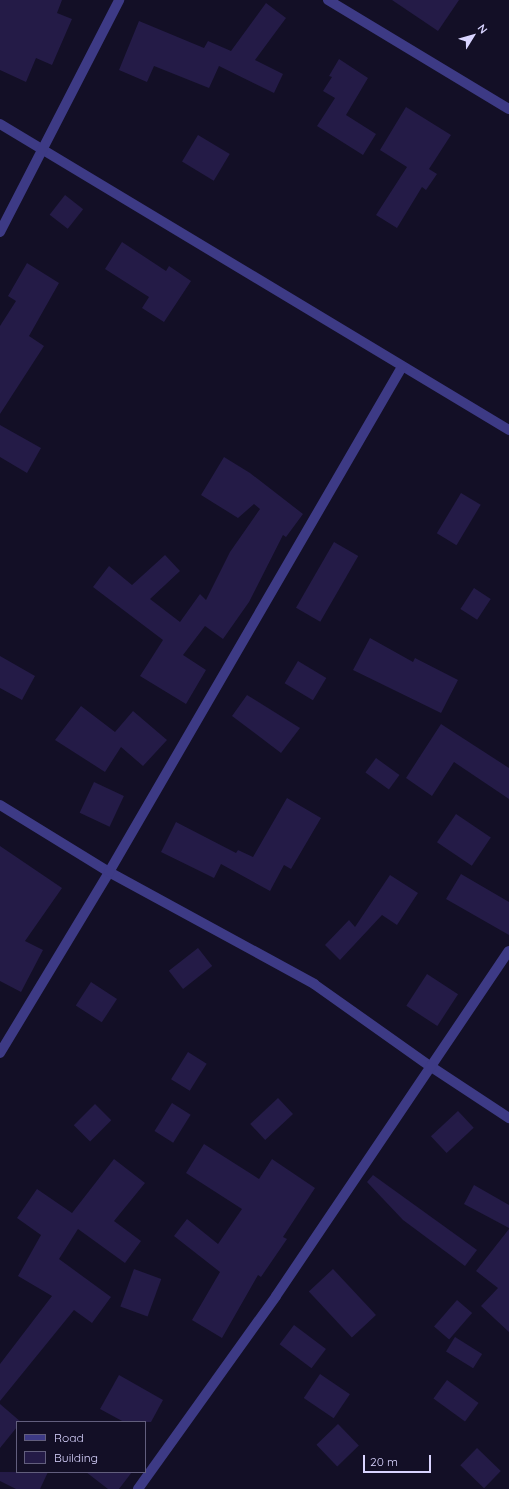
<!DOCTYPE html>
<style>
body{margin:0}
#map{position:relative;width:509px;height:1489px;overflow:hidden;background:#130f26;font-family:Quicksand,sans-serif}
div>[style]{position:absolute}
.building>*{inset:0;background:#241b47;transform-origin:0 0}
.street>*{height:10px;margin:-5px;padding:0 5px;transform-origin:5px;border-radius:5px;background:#3d3a85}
span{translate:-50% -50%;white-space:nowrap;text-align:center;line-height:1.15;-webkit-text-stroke:3px #130f26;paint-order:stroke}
.legend{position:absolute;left:16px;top:1421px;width:130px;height:52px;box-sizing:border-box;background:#130f26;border:1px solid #625e7d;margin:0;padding:5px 7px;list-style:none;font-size:12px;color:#d9d4ff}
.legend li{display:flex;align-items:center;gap:8px;height:20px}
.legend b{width:20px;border:1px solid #625e7d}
.north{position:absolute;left:453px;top:16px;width:40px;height:40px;-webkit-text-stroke:3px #130f26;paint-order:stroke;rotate:53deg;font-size:11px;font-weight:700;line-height:16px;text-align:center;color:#d9d4ff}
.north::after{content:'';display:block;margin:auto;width:14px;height:18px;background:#d9d4ff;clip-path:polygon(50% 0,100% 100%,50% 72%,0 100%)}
.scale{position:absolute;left:363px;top:1455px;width:68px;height:18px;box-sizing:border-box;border:2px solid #d9d4ff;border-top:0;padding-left:5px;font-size:12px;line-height:14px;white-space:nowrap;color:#d9d4ff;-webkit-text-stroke:3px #130f26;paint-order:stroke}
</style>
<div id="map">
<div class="building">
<div style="clip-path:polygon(0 0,62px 0,57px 13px,72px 19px,52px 65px,36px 58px,26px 82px,0 70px)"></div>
<div style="clip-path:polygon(392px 0,459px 0,438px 31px)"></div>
<div style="clip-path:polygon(266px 3px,286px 18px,255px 60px,283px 74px,274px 93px,219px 66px,209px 88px,154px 66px,147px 82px,119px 70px,139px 21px,204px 48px,208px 41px,231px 51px)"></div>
<div style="clip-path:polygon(339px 59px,368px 78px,346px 115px,376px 134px,363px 155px,317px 126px,335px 98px,323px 91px,332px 77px,329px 76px)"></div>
<div style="clip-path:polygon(406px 107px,451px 135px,429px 169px,437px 174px,426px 190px,422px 187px,397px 228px,376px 215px,407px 167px,380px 150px)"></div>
<div style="left:198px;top:135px;width:37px;height:31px;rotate:31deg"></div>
<div style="left:65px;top:195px;width:23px;height:25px;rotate:38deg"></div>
<div style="clip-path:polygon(122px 242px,166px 271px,169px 266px,191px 281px,164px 322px,142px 308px,149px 297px,105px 269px)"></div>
<div style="clip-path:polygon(27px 263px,59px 283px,29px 336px,44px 346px,0 414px,0 326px,16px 301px,8px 296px)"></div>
<div style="clip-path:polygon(0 425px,41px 448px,27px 473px,0 457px)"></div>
<div style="clip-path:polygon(224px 457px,250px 473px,303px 514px,286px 537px,283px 535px,249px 602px,223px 639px,205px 626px,183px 655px,206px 670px,186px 704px,140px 676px,163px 640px,93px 587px,109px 566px,132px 585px,165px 555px,180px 571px,150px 599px,180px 622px,200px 594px,206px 600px,230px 552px,260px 509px,254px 504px,238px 518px,201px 495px)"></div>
<div style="left:461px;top:493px;width:23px;height:47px;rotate:31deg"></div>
<div style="left:334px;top:542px;width:28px;height:76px;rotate:30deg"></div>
<div style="left:474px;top:588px;width:20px;height:25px;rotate:33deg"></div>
<div style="clip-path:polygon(370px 638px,413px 662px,415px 658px,458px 680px,441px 713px,353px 670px)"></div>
<div style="clip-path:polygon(0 656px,35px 676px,22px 700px,0 688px)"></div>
<div style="left:298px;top:661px;width:33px;height:26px;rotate:31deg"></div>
<div style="clip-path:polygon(247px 695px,300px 728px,281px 753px,232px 716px)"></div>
<div style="clip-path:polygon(81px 706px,115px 732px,133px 711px,167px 740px,143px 766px,121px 747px,105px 772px,55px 740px)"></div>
<div style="clip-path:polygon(441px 724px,509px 768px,509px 799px,454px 762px,432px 796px,406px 778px)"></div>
<div style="left:376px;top:758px;width:29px;height:18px;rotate:36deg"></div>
<div style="left:94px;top:782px;width:33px;height:34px;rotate:25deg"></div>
<div style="clip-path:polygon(287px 798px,321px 818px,291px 869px,284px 865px,270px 891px,221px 864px,214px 878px,161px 852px,176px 822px,236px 853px,238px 850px,253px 857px)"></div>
<div style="left:456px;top:814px;width:42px;height:34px;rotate:34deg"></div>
<div style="clip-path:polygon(0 846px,62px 888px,25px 941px,43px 950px,21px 992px,0 981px)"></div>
<div style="clip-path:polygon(461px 874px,509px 902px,509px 935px,446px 899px)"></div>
<div style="clip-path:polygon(390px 875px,418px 893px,397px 925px,382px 915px,340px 960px,325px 945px,349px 920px,355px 927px)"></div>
<div style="left:198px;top:948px;width:23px;height:37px;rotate:52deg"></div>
<div style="left:427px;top:974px;width:37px;height:38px;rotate:33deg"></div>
<div style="left:91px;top:982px;width:31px;height:28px;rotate:33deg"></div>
<div style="left:188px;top:1052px;width:22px;height:32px;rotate:32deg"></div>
<div style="left:278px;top:1098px;width:22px;height:38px;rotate:47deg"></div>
<div style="left:172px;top:1103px;width:22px;height:33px;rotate:32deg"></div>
<div style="left:95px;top:1104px;width:23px;height:30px;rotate:45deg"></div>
<div style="left:458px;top:1111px;width:23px;height:37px;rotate:47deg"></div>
<div style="clip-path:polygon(204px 1144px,259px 1179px,272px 1159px,315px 1188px,283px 1237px,287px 1239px,261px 1277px,258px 1275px,222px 1338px,192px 1320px,220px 1272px,174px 1236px,187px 1219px,218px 1244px,242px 1209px,186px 1173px)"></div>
<div style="clip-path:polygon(114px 1159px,145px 1183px,114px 1221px,141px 1241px,125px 1263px,78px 1229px,59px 1259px,111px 1297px,92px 1323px,74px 1310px,0 1401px,0 1364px,52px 1296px,18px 1276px,41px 1235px,17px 1218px,37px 1189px,72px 1213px)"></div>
<div style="clip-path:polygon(373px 1175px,477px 1250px,465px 1266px,403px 1220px,367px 1182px)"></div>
<div style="clip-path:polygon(474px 1185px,509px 1205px,509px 1228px,464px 1204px)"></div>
<div style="clip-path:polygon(509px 1229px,509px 1332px,481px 1306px,498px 1288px,476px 1271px)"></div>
<div style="left:134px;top:1269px;width:29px;height:40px;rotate:20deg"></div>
<div style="left:333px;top:1269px;width:63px;height:33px;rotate:47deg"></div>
<div style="left:457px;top:1300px;width:20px;height:35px;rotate:41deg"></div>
<div style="left:294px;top:1325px;width:40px;height:24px;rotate:37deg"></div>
<div style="left:455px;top:1337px;width:32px;height:17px;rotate:32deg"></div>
<div style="left:320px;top:1374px;width:36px;height:29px;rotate:34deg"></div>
<div style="clip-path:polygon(119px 1375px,163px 1400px,151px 1422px,124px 1422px,100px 1409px)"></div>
<div style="left:447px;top:1380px;width:39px;height:23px;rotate:36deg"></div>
<div style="clip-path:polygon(0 1404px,21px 1422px,17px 1422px,17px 1427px,0 1448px)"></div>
<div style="left:338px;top:1424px;width:30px;height:30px;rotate:46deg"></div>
<div style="left:477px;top:1448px;width:33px;height:24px;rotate:44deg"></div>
<div style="clip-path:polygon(0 1472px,48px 1472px,40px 1489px,16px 1489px,0 1481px)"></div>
<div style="clip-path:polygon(86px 1472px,132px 1472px,119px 1489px,108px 1489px)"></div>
</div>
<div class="street">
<div style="left:328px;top:0;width:211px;rotate:31.1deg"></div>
<div style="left:0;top:124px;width:594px;rotate:31.01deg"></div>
<div style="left:0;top:232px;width:261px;rotate:-62.8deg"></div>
<div style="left:0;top:805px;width:128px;rotate:31.6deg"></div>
<div style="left:109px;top:872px;width:234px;rotate:28.6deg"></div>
<div style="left:314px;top:984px;width:142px;rotate:35.3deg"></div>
<div style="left:430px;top:1066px;width:95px;rotate:33.4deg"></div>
<div style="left:0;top:1053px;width:211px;rotate:-58.9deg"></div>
<div style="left:109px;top:872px;width:584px;rotate:-59.88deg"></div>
<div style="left:138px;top:1489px;width:237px;rotate:-54.4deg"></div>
<div style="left:276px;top:1296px;width:416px;rotate:-56deg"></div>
</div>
<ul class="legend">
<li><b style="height:5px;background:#3d3a85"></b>Road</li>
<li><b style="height:11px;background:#241b47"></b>Building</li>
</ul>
<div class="north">N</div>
<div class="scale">20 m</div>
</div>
